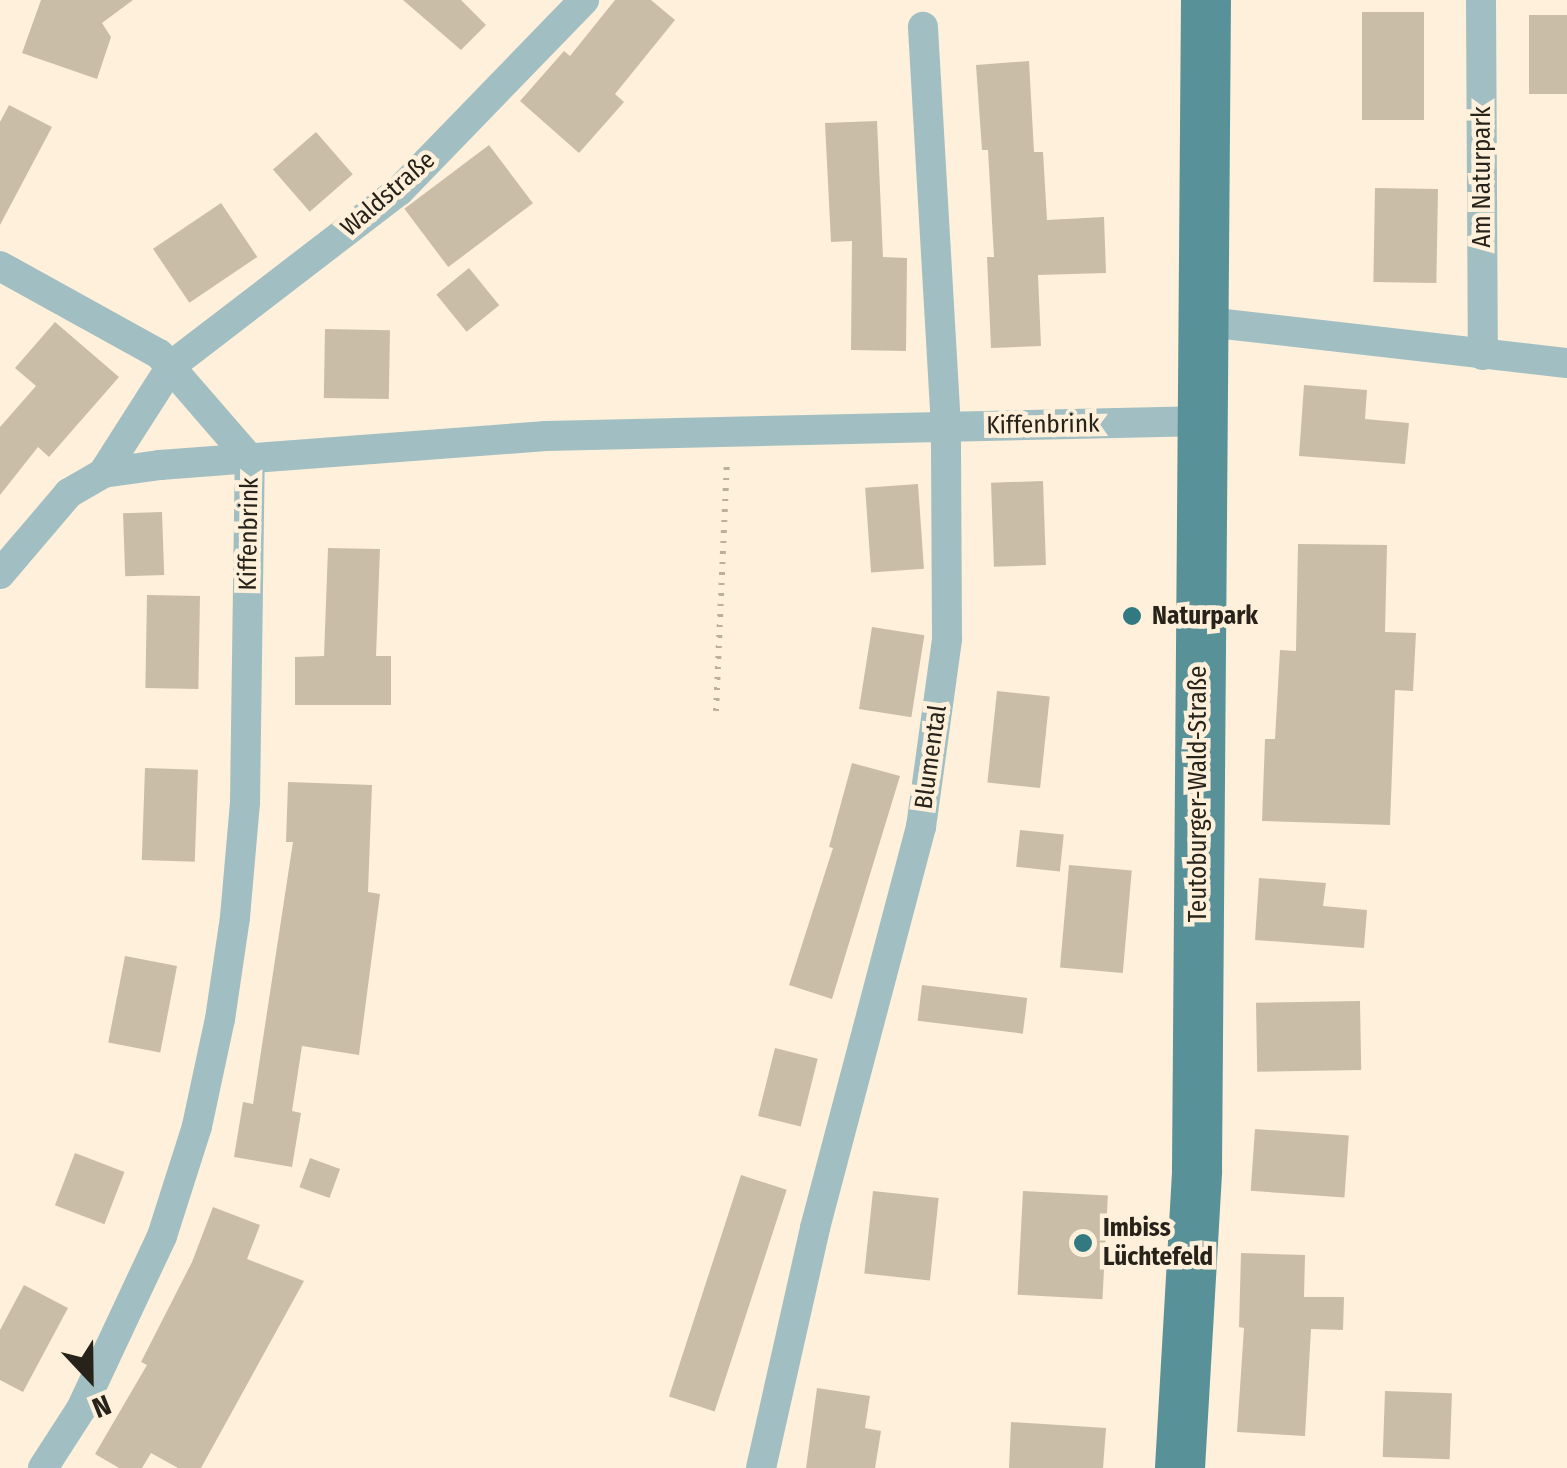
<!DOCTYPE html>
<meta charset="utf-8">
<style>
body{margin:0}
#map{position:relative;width:1567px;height:1468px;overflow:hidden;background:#fef0da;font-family:"Fira Sans Condensed",sans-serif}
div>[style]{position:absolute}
.building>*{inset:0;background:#cabda8;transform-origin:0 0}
.path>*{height:6px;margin-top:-3px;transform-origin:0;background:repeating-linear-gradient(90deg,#bbb09e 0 2.5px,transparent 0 10.5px)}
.street>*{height:30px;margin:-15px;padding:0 15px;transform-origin:15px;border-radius:15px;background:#a1bec2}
.primary>*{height:50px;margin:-25px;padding:0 25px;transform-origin:25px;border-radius:25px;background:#599198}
.dots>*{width:28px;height:28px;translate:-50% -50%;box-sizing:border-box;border:5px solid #fef0da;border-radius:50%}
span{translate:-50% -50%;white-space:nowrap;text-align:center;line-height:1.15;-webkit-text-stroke:9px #fef0da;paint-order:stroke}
.street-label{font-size:25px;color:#28231a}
.poi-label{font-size:25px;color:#28231a;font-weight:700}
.left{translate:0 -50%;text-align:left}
.north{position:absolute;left:40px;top:1328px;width:100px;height:100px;-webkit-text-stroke:8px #fef0da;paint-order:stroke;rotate:158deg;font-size:28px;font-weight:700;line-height:40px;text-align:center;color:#28231a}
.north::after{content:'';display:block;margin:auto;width:35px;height:45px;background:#28231a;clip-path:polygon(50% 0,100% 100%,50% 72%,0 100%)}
</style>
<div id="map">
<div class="building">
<div style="clip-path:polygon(41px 0,133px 0,102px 23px,111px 37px,97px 79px,22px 53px)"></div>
<div style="clip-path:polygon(403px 0,461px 0,486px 25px,461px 50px)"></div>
<div style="clip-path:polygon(615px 0,651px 0,675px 20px,615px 94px,624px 102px,579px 153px,520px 101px,564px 51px,570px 56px)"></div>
<div style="left:1362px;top:12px;width:62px;height:108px"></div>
<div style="left:1567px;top:15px;width:79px;height:38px;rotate:90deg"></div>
<div style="clip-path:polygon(1029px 61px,1034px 152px,1043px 152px,1047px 220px,1104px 217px,1106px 273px,1038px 275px,1041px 346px,991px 348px,987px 257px,994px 257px,988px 150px,982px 150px,976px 65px)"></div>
<div style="clip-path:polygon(9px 105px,52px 127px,0 225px,0 122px)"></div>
<div style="clip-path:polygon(877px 121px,883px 257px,907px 258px,906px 351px,851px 350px,852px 241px,831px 242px,825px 123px)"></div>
<div style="left:316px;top:132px;width:56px;height:57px;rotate:49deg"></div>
<div style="left:489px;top:145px;width:73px;height:106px;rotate:53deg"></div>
<div style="left:1375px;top:188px;width:63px;height:94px;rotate:1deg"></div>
<div style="left:221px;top:203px;width:65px;height:82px;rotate:56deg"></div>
<div style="left:469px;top:268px;width:48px;height:42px;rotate:51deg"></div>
<div style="clip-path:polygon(55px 322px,119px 377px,49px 457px,38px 447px,0 495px,0 427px,36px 386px,15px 368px)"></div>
<div style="left:325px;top:329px;width:65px;height:69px;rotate:1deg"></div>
<div style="clip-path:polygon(1304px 385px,1367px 390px,1365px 419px,1409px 423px,1405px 464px,1299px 456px)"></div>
<div style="left:1043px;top:481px;width:84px;height:52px;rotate:88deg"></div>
<div style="left:918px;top:484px;width:85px;height:53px;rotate:86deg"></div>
<div style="left:162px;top:512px;width:63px;height:39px;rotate:88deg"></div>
<div style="clip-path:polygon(1298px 544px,1387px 545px,1385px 632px,1416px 633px,1413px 691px,1395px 690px,1390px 825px,1262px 821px,1265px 739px,1275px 739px,1280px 650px,1296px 651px)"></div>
<div style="clip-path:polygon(328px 548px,380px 549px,376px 656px,391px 656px,391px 705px,295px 705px,295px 657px,324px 656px)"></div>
<div style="left:147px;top:595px;width:53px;height:93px;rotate:1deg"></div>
<div style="left:872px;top:627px;width:53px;height:83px;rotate:9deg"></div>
<div style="left:997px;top:691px;width:53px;height:92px;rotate:6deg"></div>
<div style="clip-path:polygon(852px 763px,900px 776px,832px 999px,789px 985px,833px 848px,829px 847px)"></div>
<div style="left:145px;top:768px;width:53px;height:92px;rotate:2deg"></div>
<div style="clip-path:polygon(288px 782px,372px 785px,368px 892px,380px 894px,359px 1055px,302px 1046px,292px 1111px,301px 1113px,292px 1167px,234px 1157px,243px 1102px,253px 1104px,293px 842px,286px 842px)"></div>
<div style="left:1020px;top:830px;width:44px;height:37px;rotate:6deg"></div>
<div style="left:1069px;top:865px;width:63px;height:103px;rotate:5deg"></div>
<div style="clip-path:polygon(1259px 878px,1326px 883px,1323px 906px,1367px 910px,1364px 948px,1255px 940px)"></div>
<div style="left:125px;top:956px;width:53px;height:88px;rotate:11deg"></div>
<div style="left:922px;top:985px;width:106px;height:36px;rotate:7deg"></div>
<div style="left:1360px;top:1001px;width:69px;height:104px;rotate:89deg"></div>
<div style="left:775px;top:1048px;width:44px;height:70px;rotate:14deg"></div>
<div style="left:1255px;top:1129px;width:94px;height:62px;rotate:4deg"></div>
<div style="left:75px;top:1153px;width:53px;height:56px;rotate:21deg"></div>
<div style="left:310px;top:1158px;width:32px;height:31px;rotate:20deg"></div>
<div style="left:741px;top:1175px;width:48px;height:233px;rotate:18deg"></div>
<div style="left:873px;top:1191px;width:66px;height:83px;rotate:6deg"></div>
<div style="left:1023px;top:1191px;width:85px;height:104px;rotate:3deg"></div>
<div style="clip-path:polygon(213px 1207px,260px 1225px,247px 1259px,304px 1281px,201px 1468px,178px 1468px,151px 1453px,142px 1468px,119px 1468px,95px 1454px,147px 1365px,141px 1362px,192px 1262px)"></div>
<div style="clip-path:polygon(1241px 1253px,1305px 1255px,1304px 1297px,1344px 1297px,1343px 1330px,1311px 1329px,1305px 1436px,1237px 1432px,1244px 1328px,1239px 1327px)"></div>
<div style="clip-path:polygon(24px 1285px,68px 1308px,23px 1392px,0 1380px,0 1330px)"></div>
<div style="clip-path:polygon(817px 1388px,870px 1396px,865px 1428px,881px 1431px,875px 1468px,806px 1468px)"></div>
<div style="left:1385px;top:1391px;width:67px;height:66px;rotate:2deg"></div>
<div style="clip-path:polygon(1011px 1422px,1106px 1428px,1103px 1468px,1009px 1468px)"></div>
</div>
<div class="path">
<div style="left:716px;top:711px;width:248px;rotate:-87.5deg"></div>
</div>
<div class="street">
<div style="left:1481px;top:0;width:355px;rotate:89.7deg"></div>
<div style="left:0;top:266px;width:182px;rotate:29deg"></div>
<div style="left:159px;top:354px;width:139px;rotate:49.1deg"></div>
<div style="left:1207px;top:322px;width:362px;rotate:6.5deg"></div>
<div style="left:103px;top:473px;width:128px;rotate:-57.4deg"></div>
<div style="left:172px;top:365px;width:286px;rotate:-37.5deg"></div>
<div style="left:399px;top:191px;width:266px;rotate:-45.9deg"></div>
<div style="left:0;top:574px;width:106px;rotate:-49.6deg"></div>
<div style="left:69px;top:493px;width:39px;rotate:-30deg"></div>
<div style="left:103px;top:473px;width:58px;rotate:-8deg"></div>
<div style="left:160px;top:465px;width:387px;rotate:-4.3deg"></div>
<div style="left:546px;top:436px;width:660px;rotate:-1.3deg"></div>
<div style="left:43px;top:1468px;width:70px;rotate:-57.2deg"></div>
<div style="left:81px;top:1409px;width:191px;rotate:-64.9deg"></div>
<div style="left:162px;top:1236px;width:115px;rotate:-72.3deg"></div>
<div style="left:197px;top:1126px;width:109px;rotate:-77.9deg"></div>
<div style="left:220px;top:1019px;width:103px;rotate:-81.6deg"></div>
<div style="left:235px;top:917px;width:115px;rotate:-85deg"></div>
<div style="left:245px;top:802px;width:343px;rotate:-89.2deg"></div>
<div style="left:761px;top:1468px;width:246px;rotate:-77.3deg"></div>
<div style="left:815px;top:1228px;width:415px;rotate:-75.2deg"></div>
<div style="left:921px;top:827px;width:190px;rotate:-82.1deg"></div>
<div style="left:947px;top:639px;width:212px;rotate:-90.3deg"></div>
<div style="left:946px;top:427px;width:401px;rotate:-93.3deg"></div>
</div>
<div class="primary">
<div style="left:1180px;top:1468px;width:298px;rotate:-86.7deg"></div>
<div style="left:1197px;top:1170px;width:1170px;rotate:-89.56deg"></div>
</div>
<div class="dots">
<div style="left:1132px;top:616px;background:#327982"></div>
<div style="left:1083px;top:1243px;background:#327982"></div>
</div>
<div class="street-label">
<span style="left:1482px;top:177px;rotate:-90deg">Am Naturpark</span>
<span style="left:388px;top:194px;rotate:-41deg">Waldstraße</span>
<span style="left:1043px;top:425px;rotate:-1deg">Kiffenbrink</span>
<span style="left:249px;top:534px;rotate:-89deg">Kiffenbrink</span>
<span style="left:931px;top:757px;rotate:-82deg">Blumental</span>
<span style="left:1198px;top:794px;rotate:-90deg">Teutoburger-Wald-Straße</span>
</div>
<div class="poi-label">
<span class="left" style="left:1152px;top:616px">Naturpark</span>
<span class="left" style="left:1103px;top:1243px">Imbiss<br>Lüchtefeld</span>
</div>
<div class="north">N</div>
</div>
